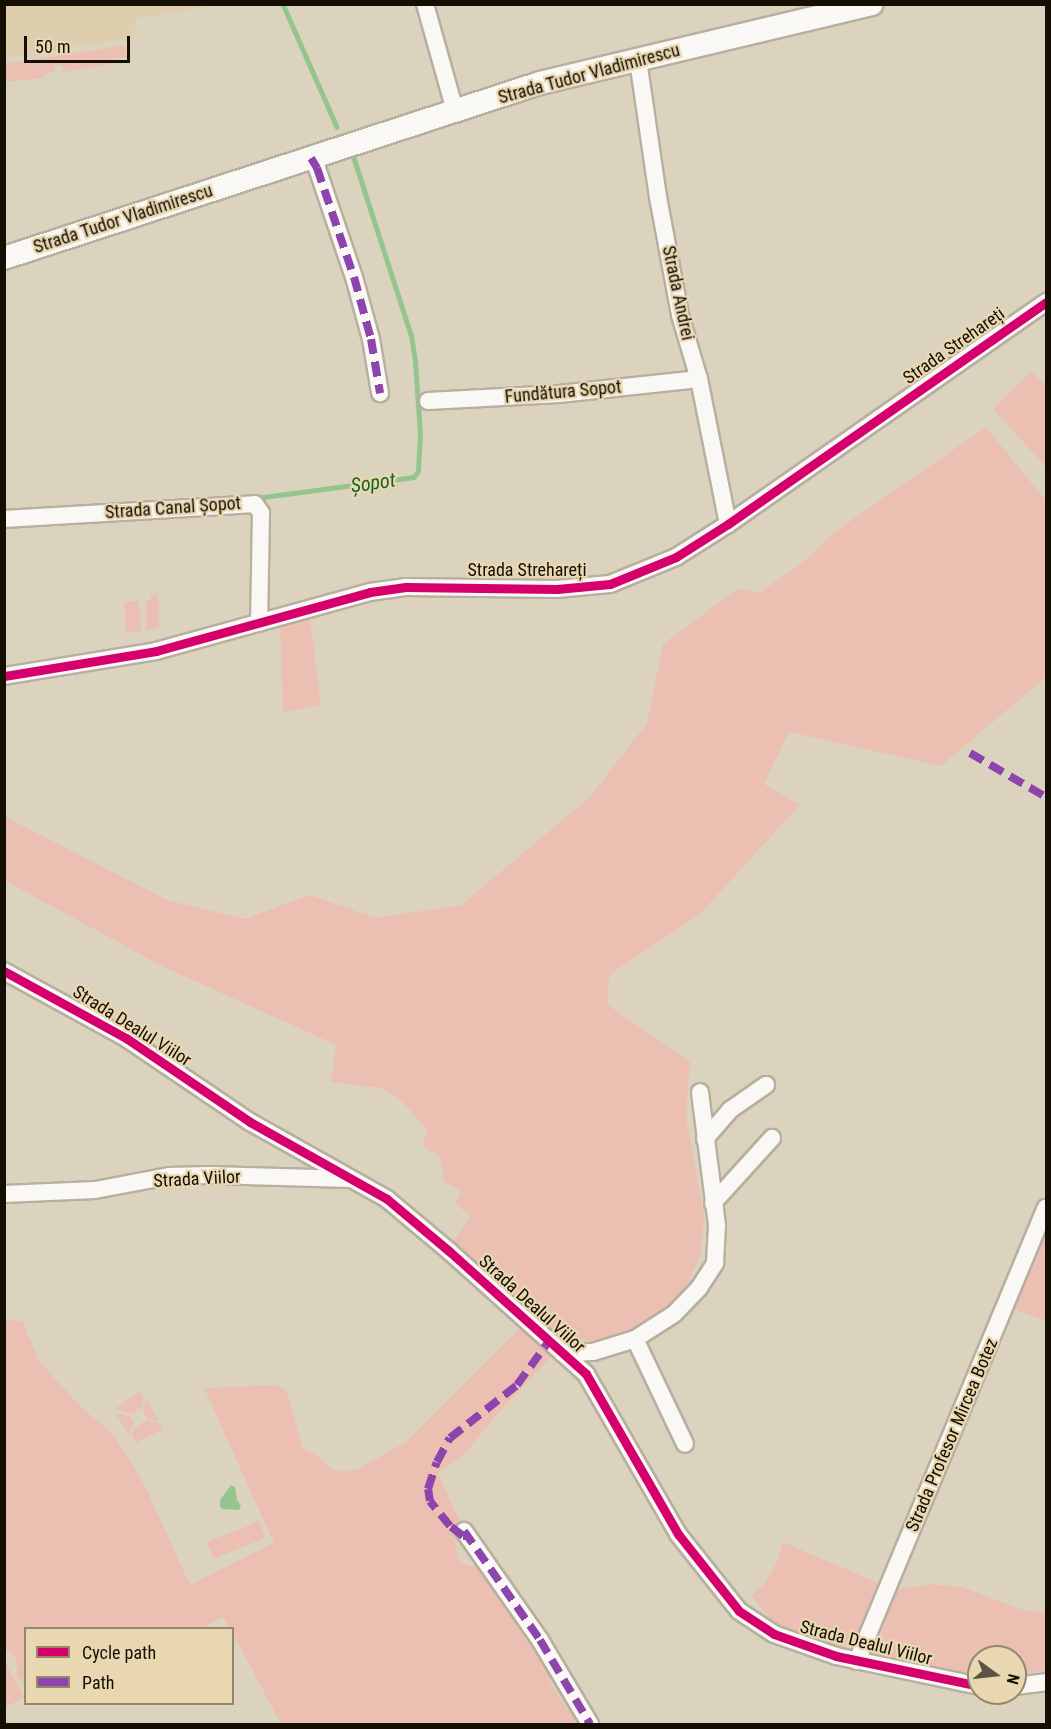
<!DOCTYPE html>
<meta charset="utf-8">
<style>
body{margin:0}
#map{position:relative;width:1051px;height:1729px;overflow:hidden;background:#dcd3bf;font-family:"Roboto Condensed",sans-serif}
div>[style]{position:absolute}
.built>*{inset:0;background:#decead}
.green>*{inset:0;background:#ebc0b3;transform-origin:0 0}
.water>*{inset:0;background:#94c58e}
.stream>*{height:4.5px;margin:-2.25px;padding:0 2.25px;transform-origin:2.25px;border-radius:2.25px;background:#94c58e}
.roads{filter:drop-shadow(2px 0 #b7af9f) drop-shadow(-2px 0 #b7af9f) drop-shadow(0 2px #b7af9f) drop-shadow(0 -2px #b7af9f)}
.minor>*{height:16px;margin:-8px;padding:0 8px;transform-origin:8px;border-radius:8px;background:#faf8f5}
.secondary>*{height:22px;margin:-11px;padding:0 11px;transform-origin:11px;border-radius:11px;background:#faf8f5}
.quiet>*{height:8px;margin-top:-4px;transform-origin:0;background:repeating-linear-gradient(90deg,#8e44ad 0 15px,transparent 0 23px)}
.cycleway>*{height:9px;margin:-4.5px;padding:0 4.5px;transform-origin:4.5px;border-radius:4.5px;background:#d6006c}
span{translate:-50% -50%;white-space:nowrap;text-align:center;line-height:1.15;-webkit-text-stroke:4.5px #e9d7b2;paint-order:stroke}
.street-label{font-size:18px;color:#150f03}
.water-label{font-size:20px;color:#146321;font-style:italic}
.frame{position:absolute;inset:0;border:6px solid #150f03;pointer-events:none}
.legend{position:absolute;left:24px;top:1627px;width:210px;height:78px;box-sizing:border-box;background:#e9d7b2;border:2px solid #94876c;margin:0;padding:8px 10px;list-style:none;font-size:18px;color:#150f03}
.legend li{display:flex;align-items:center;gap:12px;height:30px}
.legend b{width:30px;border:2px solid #94876c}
.north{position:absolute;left:967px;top:1645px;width:60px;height:60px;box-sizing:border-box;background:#e9d7b2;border:2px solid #94876c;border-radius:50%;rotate:105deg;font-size:16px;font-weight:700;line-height:24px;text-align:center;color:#150f03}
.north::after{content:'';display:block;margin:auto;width:21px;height:27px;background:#5b5445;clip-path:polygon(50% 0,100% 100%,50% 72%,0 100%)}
.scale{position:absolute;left:24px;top:36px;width:106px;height:27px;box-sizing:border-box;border:3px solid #150f03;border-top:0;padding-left:8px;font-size:18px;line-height:21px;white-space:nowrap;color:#150f03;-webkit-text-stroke:4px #e9d7b2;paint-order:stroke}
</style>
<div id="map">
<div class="built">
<div style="clip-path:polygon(5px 4px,216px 4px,216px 5px,135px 19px,135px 37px,5px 58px)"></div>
</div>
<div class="green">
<div style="clip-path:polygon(125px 45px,127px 57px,111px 58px,111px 64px,64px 72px,62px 65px,54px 66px,54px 72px,44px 74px,44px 78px,5px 82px,5px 64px)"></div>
<div style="clip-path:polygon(1031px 372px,1045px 384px,1046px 383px,1046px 467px,993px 409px)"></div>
<div style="clip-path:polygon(986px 427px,1046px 501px,1046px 677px,941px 766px,789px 732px,764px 784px,800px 805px,699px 915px,609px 975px,608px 1005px,690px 1062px,686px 1118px,704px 1213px,701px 1253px,686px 1288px,664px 1313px,637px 1327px,595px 1343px,556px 1332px,453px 1242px,471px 1216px,455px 1204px,461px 1191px,444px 1182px,440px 1157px,422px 1146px,427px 1130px,399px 1098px,380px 1088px,331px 1082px,336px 1045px,166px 968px,5px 881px,4px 816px,167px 900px,245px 919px,309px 895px,376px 918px,461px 905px,590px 797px,647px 723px,663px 644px,739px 588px,759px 593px,806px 560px,833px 533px)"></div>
<div style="clip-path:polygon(151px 595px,158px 595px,159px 628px,146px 630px,146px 600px,151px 600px)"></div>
<div style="left:139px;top:601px;width:30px;height:15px;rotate:86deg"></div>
<div style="clip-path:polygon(310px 617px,321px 705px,283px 712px,280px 624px)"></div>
<div style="clip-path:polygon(1046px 1227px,1046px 1321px,1013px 1309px)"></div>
<div style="clip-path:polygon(4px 1320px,23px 1321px,38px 1360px,82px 1408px,114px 1435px,145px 1486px,190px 1585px,274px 1543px,204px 1388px,273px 1385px,286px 1389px,303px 1448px,320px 1457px,330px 1468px,344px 1472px,360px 1468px,406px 1442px,517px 1331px,524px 1328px,552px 1356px,491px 1421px,463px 1456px,438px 1473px,460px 1522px,454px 1536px,458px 1560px,467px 1565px,488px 1569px,549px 1662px,550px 1682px,568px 1710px,585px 1724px,318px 1724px,309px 1722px,304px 1724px,281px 1724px,233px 1634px,232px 1628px,229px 1628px,223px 1617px,201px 1628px,26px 1628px,25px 1687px,17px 1676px,16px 1659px,9px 1651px,5px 1650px)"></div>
<div style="clip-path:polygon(140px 1391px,144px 1398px,141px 1408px,131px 1414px,116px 1408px)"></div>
<div style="clip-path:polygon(146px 1399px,159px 1421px,147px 1419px,143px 1410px)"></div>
<div style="clip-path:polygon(115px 1413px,130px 1416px,133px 1423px,129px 1435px)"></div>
<div style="clip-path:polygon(146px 1420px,161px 1424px,163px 1429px,136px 1443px,131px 1435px,137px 1426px)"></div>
<div style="left:259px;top:1521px;width:18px;height:56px;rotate:68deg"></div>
<div style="clip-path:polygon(783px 1542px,883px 1585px,861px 1635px,854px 1640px,843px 1647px,834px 1647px,789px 1633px,775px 1624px,751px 1596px,764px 1584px,778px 1560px)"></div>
<div style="clip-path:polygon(930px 1584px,962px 1587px,1021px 1609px,1046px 1613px,1046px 1671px,1015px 1675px,1015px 1657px,979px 1657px,979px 1678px,952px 1675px,876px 1654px,894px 1590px)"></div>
<div style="clip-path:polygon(5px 1662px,24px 1697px,5px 1708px)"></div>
</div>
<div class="water">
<div style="clip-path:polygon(231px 1485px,235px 1487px,237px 1500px,241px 1506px,239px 1510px,222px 1509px,220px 1506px,220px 1500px)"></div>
</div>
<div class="stream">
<div style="left:283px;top:4px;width:134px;rotate:66.3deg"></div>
<div style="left:256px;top:498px;width:159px;rotate:-7.6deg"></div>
<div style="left:414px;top:477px;width:7px;rotate:-56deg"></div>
<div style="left:418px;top:471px;width:36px;rotate:-87deg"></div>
<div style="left:420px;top:435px;width:74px;rotate:-93.9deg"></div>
<div style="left:415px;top:361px;width:25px;rotate:-99deg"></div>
<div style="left:411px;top:336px;width:186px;rotate:-107.9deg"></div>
</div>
<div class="roads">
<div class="minor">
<div style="left:425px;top:4px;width:111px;rotate:74.3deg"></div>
<div style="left:638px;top:60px;width:138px;rotate:81.7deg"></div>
<div style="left:658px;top:197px;width:120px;rotate:79.4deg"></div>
<div style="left:680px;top:315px;width:67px;rotate:73.5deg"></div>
<div style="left:699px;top:379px;width:148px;rotate:78.7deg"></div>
<div style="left:311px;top:158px;width:12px;rotate:59deg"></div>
<div style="left:317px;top:168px;width:115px;rotate:71.3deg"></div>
<div style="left:354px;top:277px;width:64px;rotate:74.7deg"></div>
<div style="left:371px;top:339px;width:55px;rotate:80.5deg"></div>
<div style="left:428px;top:401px;width:131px;rotate:-3.1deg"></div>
<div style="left:559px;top:394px;width:141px;rotate:-6.1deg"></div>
<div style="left:4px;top:519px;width:251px;rotate:-3.4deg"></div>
<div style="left:255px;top:504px;width:11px;rotate:56deg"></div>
<div style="left:261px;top:513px;width:110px;rotate:91deg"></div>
<div style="left:4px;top:676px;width:154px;rotate:-9.3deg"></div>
<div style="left:156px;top:651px;width:222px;rotate:-15.4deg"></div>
<div style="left:370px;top:592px;width:36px;rotate:-8deg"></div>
<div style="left:406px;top:587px;width:151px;rotate:0.8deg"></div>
<div style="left:557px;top:589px;width:53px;rotate:-5.4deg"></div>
<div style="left:610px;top:584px;width:71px;rotate:-22.2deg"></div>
<div style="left:676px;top:557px;width:62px;rotate:-32.4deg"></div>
<div style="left:728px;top:524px;width:388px;rotate:-34.9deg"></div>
<div style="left:4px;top:971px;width:139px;rotate:28.8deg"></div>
<div style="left:126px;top:1038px;width:150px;rotate:34.1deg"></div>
<div style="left:250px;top:1122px;width:157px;rotate:29.3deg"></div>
<div style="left:387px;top:1199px;width:81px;rotate:40deg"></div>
<div style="left:449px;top:1251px;width:184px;rotate:41.9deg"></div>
<div style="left:586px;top:1374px;width:185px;rotate:60.1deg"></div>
<div style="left:678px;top:1534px;width:98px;rotate:51.6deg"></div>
<div style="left:739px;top:1611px;width:42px;rotate:33.3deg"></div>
<div style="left:774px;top:1634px;width:66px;rotate:19.5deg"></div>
<div style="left:836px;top:1656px;width:146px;rotate:11.8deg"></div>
<div style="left:705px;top:1139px;width:38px;rotate:-49deg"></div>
<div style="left:730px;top:1110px;width:44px;rotate:-34.8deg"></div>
<div style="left:4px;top:1194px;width:91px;rotate:-2.5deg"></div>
<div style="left:95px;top:1190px;width:75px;rotate:-10.7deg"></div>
<div style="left:169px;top:1176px;width:41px;rotate:-1.4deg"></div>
<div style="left:210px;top:1175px;width:140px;rotate:1.6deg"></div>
<div style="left:713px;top:1203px;width:88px;rotate:-47.8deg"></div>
<div style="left:635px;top:1339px;width:116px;rotate:64.5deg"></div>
<div style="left:562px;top:1353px;width:31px;rotate:-2deg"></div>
<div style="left:593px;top:1352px;width:44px;rotate:-17.2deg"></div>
<div style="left:635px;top:1339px;width:46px;rotate:-32.7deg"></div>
<div style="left:674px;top:1314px;width:36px;rotate:-46deg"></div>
<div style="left:699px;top:1288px;width:30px;rotate:-57deg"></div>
<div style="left:715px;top:1263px;width:38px;rotate:-87deg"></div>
<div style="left:717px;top:1225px;width:134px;rotate:-97.3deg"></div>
<div style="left:464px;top:1531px;width:133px;rotate:55.1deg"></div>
<div style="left:540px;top:1640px;width:98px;rotate:59.2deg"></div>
<div style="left:857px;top:1661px;width:491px;rotate:-67.4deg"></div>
<div style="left:1015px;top:1686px;width:31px;rotate:-7deg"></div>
</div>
<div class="secondary">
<div style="left:4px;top:258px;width:564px;rotate:-18.08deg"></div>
<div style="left:540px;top:83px;width:341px;rotate:-13.4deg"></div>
</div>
</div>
<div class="quiet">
<div style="left:311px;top:158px;width:12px;rotate:59deg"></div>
<div style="left:317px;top:168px;width:115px;rotate:71.3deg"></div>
<div style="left:354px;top:277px;width:64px;rotate:74.7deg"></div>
<div style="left:371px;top:339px;width:55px;rotate:80.5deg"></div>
<div style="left:970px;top:753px;width:88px;rotate:30.1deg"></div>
<div style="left:464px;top:1531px;width:133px;rotate:55.1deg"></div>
<div style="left:540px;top:1640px;width:98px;rotate:59.2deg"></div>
<div style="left:468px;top:1536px;width:5px;rotate:180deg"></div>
<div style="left:463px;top:1536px;width:16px;rotate:-142deg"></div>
<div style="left:450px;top:1526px;width:32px;rotate:-129deg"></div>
<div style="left:430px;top:1501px;width:12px;rotate:-99deg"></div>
<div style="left:428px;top:1489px;width:28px;rotate:-72deg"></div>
<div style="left:437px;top:1462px;width:27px;rotate:-62deg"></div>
<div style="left:450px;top:1438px;width:85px;rotate:-38.3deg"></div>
<div style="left:517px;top:1385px;width:54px;rotate:-54deg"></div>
</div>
<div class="cycleway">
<div style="left:4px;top:676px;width:154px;rotate:-9.3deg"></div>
<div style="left:156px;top:651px;width:222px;rotate:-15.4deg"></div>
<div style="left:370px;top:592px;width:36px;rotate:-8deg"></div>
<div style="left:406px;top:587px;width:151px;rotate:0.8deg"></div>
<div style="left:557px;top:589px;width:53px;rotate:-5.4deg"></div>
<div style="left:610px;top:584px;width:71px;rotate:-22.2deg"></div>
<div style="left:676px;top:557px;width:62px;rotate:-32.4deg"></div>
<div style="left:728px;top:524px;width:388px;rotate:-34.9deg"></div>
<div style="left:4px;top:971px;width:139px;rotate:28.8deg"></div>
<div style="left:126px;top:1038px;width:150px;rotate:34.1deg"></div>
<div style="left:250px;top:1122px;width:157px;rotate:29.3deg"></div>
<div style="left:387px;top:1199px;width:81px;rotate:40deg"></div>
<div style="left:449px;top:1251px;width:184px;rotate:41.9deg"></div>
<div style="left:586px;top:1374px;width:185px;rotate:60.1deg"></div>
<div style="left:678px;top:1534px;width:98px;rotate:51.6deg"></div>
<div style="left:739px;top:1611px;width:42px;rotate:33.3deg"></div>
<div style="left:774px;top:1634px;width:66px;rotate:19.5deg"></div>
<div style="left:836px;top:1656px;width:146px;rotate:11.8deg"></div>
</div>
<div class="street-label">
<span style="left:589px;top:74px;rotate:-15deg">Strada Tudor Vladimirescu</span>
<span style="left:123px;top:219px;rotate:-18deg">Strada Tudor Vladimirescu</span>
<span style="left:678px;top:293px;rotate:78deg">Strada Andrei</span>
<span style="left:954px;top:346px;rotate:-35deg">Strada Strehareți</span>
<span style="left:563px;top:392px;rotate:-5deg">Fundătura Sopot</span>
<span style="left:173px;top:508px;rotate:-4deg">Strada Canal Șopot</span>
<span style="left:527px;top:570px">Strada Strehareți</span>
<span style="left:132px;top:1026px;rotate:32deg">Strada Dealul Viilor</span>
<span style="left:197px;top:1179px;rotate:-3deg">Strada Viilor</span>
<span style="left:532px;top:1304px;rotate:42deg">Strada Dealul Viilor</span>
<span style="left:952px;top:1435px;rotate:-67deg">Strada Profesor Mircea Botez</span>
<span style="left:866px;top:1643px;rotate:14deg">Strada Dealul Viilor</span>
</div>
<div class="water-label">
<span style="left:373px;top:483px;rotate:-8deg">Șopot</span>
</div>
<div class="frame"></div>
<ul class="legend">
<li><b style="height:8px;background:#d6006c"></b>Cycle path</li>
<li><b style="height:8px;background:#8e44ad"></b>Path</li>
</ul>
<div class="north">N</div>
<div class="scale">50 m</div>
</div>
